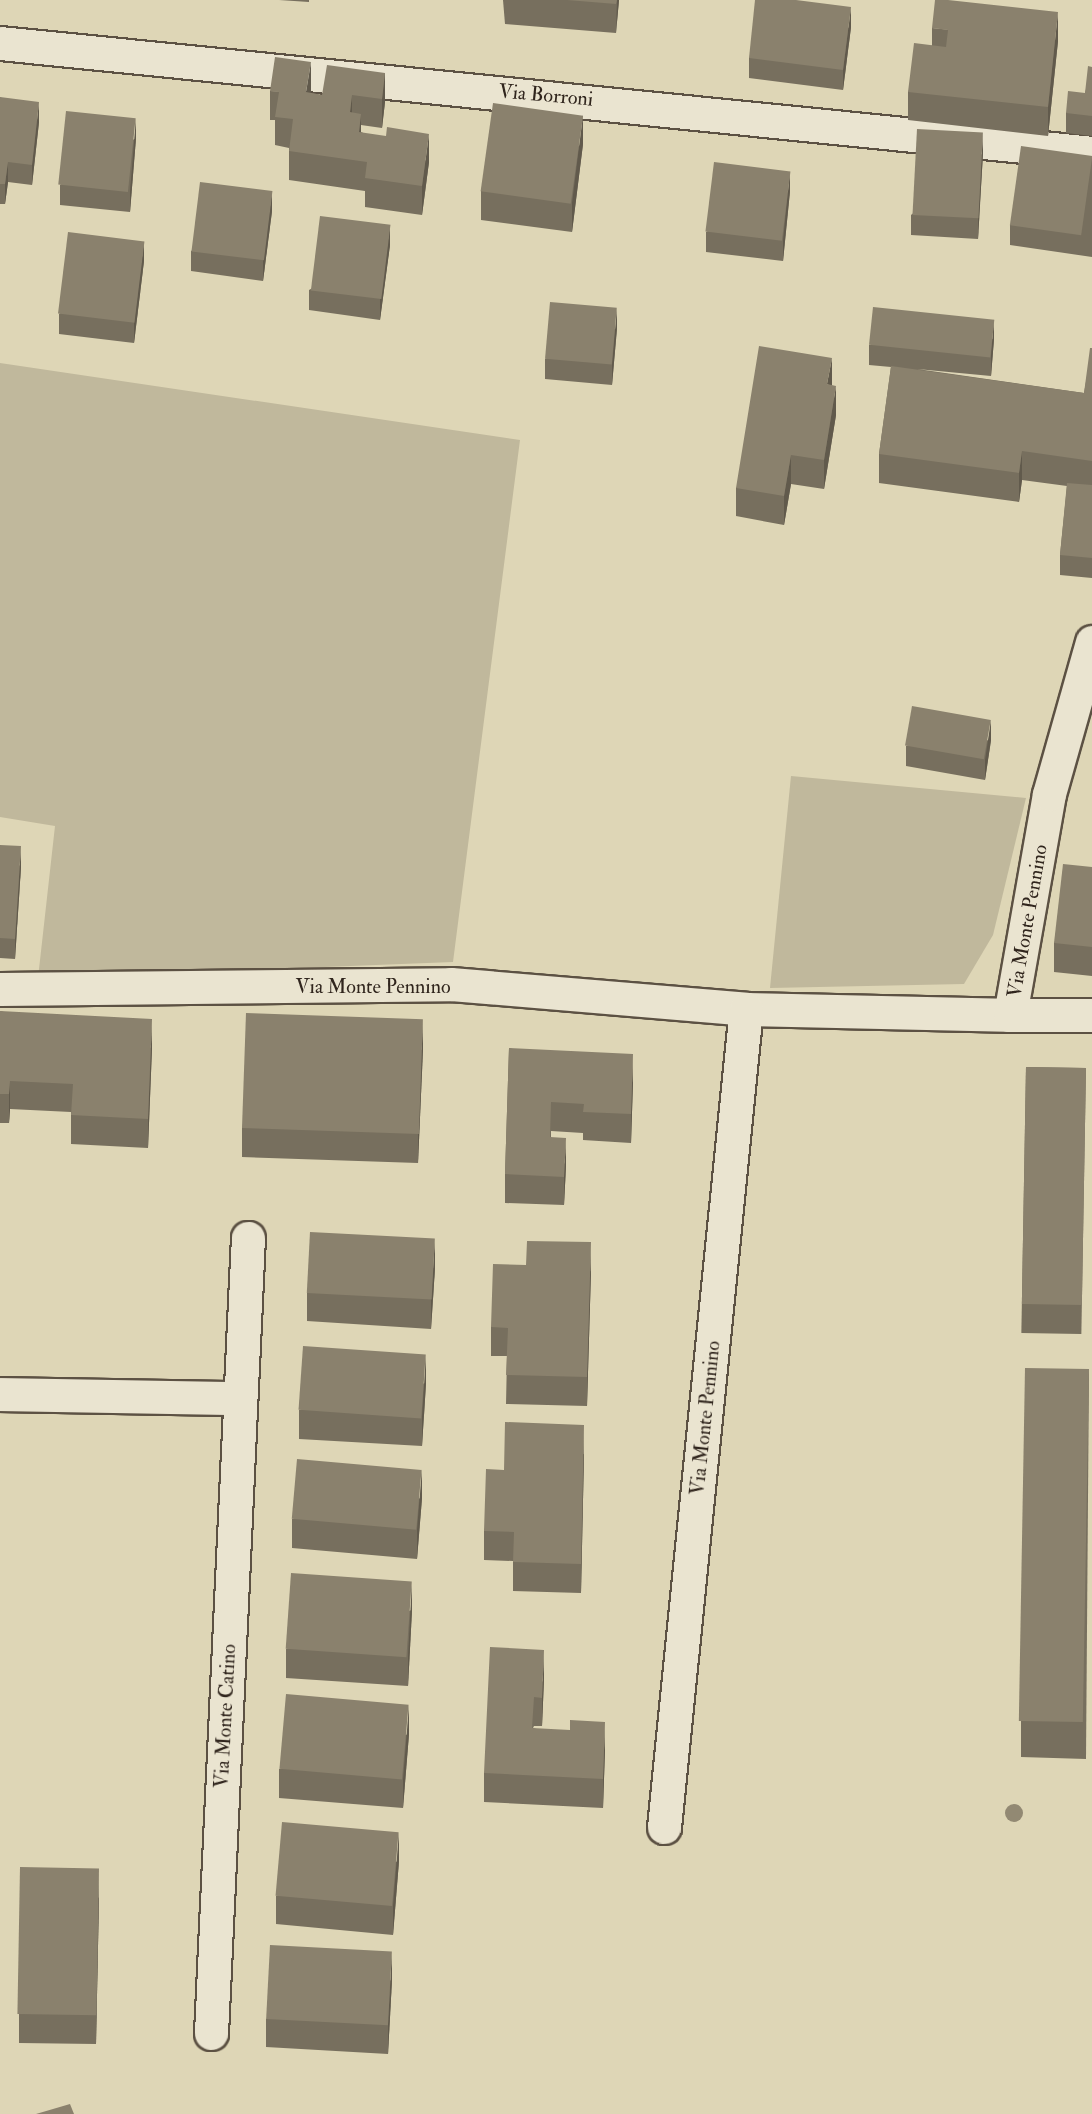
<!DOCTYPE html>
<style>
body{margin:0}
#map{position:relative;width:1092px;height:2114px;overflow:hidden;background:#ded6b6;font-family:"IM FELL Double Pica",serif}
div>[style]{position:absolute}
.green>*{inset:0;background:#c0b89c}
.roads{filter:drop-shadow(2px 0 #5c5143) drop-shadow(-2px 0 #5c5143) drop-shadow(0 2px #5c5143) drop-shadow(0 -2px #5c5143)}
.minor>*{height:33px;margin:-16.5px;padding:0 16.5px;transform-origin:16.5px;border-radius:16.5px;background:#eae4d0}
.trees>*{width:18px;height:18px;margin:-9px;border-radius:50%;background:#928973}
.wall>*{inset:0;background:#776f5e;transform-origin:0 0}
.shaded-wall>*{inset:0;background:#615a4c}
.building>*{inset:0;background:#8a816d;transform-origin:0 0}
span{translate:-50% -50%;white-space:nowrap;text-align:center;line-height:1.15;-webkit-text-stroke:4.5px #eae4d0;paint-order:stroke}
.street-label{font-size:20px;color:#30251d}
</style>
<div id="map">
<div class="green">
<div style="clip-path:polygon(0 363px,520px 440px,453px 962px,38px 978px,55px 826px,0 817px)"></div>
<div style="clip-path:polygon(791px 776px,1026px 798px,993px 935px,964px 984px,770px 988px)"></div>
</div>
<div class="roads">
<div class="minor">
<div style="left:0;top:43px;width:1098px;rotate:5.75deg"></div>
<div style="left:0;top:989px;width:451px;rotate:-0.6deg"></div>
<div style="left:451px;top:984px;width:296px;rotate:4.8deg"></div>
<div style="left:746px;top:1009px;width:264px;rotate:1.3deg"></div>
<div style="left:1010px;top:1015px;width:224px;rotate:-80deg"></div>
<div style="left:1049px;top:794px;width:158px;rotate:-74.2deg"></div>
<div style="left:1010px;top:1015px;width:82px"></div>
<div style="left:0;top:1394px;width:240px;rotate:1deg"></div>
<div style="left:664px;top:1827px;width:822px;rotate:-84.28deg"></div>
<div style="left:211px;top:2033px;width:796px;rotate:-87.34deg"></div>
</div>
</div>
<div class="trees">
<div style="left:1014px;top:1813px"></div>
</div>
<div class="wall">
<div style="clip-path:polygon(279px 0,309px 0,309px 2px)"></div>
<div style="clip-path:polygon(503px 0,619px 0,616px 33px,505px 24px)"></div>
<div style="clip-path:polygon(851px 27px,843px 90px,749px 78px,749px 58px)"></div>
<div style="clip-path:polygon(932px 28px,1058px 41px,1048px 136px,908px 120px,908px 92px,932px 45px)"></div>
<div style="clip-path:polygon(1092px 67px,1092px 136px,1066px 133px,1066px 113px,1085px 93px)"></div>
<div style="clip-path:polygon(385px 73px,385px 102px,382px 128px,361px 125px,361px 132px,429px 162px,422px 215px,365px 207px,365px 191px,289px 180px,289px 148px,275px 145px,275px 120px,270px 120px,270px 91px,311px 93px,322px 95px)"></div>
<div style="clip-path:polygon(0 97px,39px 122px,32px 185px,8px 182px,5px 204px,0 204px)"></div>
<div style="clip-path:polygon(136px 138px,130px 212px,60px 205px,60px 185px)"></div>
<div style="clip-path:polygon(583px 144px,572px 232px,481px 220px,481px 191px)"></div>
<div style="clip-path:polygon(983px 153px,978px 239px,911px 235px,911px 215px)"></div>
<div style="clip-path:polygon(1092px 156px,1092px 257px,1010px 245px,1010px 225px)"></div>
<div style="clip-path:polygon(790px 191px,783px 261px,706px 252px,706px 232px)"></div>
<div style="clip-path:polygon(272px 211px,263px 281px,191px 271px,191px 251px)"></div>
<div style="clip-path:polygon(390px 245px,380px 320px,309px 310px,309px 290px)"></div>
<div style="clip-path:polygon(144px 261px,134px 343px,59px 334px,59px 314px)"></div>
<div style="clip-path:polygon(617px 328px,612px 385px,545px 379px,545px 359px)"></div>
<div style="clip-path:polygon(994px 339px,991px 376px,917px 369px,1084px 393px,1092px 348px,1092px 578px,1060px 575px,1060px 555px,1067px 486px,1022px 480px,1019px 502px,879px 483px,879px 454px,891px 367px,869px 365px,869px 345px)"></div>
<div style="clip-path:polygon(832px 385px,836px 415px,824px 489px,791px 484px,784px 525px,736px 516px,736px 488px)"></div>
<div style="clip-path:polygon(991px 740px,985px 780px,906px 766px,906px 746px)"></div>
<div style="clip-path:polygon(0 845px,21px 867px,15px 959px,0 958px)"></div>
<div style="clip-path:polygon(1092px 867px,1092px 976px,1054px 972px,1054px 943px)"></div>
<div style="clip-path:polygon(0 1011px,152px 1048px,148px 1148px,71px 1144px,71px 1112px,10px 1109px,9px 1123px,0 1123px)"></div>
<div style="clip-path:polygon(509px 1048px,633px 1082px,631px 1143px,583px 1140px,583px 1133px,551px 1131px,551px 1137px,566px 1166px,564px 1205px,505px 1203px,505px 1174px)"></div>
<div style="clip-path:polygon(423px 1049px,418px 1163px,242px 1157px,242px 1128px)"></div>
<div style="left:1026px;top:1067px;width:60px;height:266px;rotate:1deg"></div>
<div style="clip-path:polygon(435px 1268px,431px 1329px,307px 1321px,307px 1293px)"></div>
<div style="clip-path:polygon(591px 1271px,587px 1406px,506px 1404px,507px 1356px,491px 1356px,491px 1327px)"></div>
<div style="clip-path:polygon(1089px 1369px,1086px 1759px,1021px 1757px,1021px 1721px)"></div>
<div style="clip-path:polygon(426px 1383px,422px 1446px,299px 1439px,299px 1410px)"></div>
<div style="clip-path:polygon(584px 1454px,581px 1593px,513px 1591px,513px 1561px,484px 1560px,484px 1531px,504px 1470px)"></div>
<div style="clip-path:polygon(422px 1498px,417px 1559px,292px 1548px,292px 1519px)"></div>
<div style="clip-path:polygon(412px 1610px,408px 1686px,286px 1678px,286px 1649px)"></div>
<div style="clip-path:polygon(544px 1679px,542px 1726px,534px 1726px,533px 1728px,605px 1750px,603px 1808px,484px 1802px,484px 1773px)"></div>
<div style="clip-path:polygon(409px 1734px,403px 1808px,279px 1798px,279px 1769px)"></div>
<div style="clip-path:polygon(399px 1861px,393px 1935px,276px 1924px,276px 1896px)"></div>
<div style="clip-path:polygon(99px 1897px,96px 2044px,19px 2043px,19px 2014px)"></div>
<div style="clip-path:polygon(392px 1980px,388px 2054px,266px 2047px,266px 2019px)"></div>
</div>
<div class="shaded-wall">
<div style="clip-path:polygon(617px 0,619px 0,616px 33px)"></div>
<div style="clip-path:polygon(851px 7px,851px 27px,843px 90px,843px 70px)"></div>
<div style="clip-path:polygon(1058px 12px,1058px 41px,1048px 136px,1048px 107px)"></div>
<div style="clip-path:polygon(311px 62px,311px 91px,306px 121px,306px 92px)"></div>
<div style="clip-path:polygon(385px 73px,385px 102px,382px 128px,382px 99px)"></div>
<div style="clip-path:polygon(352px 95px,352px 124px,350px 112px)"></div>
<div style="clip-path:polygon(39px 102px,39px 122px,32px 185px,32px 165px)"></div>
<div style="clip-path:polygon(361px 114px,361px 143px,359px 132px)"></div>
<div style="clip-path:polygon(583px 115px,583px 144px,572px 232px,572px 203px)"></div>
<div style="clip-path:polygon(136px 118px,136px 138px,130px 212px,130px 192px)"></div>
<div style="clip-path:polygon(983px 133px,983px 153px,978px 239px,978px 219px)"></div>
<div style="clip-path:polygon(429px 134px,429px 162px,422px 215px,422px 186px)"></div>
<div style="clip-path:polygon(8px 162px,8px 182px,5px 204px,5px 184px)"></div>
<div style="clip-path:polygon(790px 171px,790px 191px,783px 261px,783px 241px)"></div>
<div style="clip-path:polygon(272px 191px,272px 211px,263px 281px,263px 261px)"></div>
<div style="clip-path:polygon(390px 225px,390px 245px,380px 320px,380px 300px)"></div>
<div style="clip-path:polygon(144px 241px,144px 261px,134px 343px,134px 323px)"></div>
<div style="clip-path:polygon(617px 308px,617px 328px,612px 385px,612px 365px)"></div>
<div style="clip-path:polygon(994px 319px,994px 339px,991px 376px,991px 356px)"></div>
<div style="clip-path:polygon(832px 358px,832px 387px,827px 384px)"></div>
<div style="clip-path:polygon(836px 386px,836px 415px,824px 489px,824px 460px)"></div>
<div style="clip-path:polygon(1022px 451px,1022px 480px,1019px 502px,1019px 473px)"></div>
<div style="clip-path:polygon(791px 455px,791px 484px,784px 525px,784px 496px)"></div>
<div style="clip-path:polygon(991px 720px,991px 740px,985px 780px,985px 760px)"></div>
<div style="clip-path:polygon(21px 846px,21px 867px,15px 959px,15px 939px)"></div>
<div style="clip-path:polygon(152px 1019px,152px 1048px,148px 1148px,148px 1119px)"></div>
<div style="clip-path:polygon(423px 1020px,423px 1049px,418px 1163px,418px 1134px)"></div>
<div style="clip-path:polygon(633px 1054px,633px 1082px,631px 1143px,631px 1114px)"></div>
<div style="clip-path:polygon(10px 1081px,10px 1109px,9px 1123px,9px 1094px)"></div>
<div style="clip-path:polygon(566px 1138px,566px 1166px,564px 1205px,564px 1177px)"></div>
<div style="clip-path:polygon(435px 1239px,435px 1268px,431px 1329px,431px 1300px)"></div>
<div style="clip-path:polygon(591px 1242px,591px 1271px,587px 1406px,587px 1377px)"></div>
<div style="clip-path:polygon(426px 1354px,426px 1383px,422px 1446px,422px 1417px)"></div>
<div style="clip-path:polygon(584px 1425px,584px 1454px,581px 1593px,581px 1564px)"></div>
<div style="clip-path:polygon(422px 1469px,422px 1498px,417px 1559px,417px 1530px)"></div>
<div style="clip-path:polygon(412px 1581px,412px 1610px,408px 1686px,408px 1657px)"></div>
<div style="clip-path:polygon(544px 1650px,544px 1679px,542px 1726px,542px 1698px)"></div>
<div style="clip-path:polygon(409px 1705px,409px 1734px,403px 1808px,403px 1780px)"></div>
<div style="clip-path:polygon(605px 1722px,605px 1750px,603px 1808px,603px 1779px)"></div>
<div style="clip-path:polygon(399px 1832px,399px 1861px,393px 1935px,393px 1906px)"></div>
<div style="clip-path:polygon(99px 1869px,99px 1897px,96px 2044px,96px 2015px)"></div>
<div style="clip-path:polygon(392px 1951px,392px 1980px,388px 2054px,388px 2025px)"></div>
</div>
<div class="building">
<div style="clip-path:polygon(567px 0,617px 0,616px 4px)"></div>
<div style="clip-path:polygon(755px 0,796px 0,851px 7px,843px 70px,749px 58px)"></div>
<div style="clip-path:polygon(935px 0,948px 0,1058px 12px,1048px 107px,908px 92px,914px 43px,946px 47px,948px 30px,932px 28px)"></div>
<div style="clip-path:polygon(275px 57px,311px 62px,306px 92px,322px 95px,327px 65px,385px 73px,382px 99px,352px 95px,350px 112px,361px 114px,359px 132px,386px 136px,387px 127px,429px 134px,422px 186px,365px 178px,367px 162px,289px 151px,293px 119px,275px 117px,279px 92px,270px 91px)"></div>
<div style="clip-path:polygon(1088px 66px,1092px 67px,1092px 116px,1066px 113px,1068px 91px,1085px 93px)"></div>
<div style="clip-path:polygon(0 97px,39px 102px,32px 165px,8px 162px,5px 184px,0 184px)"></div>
<div style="left:493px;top:103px;width:91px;height:89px;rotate:8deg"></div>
<div style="left:66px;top:111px;width:70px;height:74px;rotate:6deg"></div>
<div style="left:917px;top:129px;width:66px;height:86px;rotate:3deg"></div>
<div style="left:1021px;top:146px;width:72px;height:80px;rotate:8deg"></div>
<div style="left:714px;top:162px;width:77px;height:70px;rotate:7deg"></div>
<div style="left:200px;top:182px;width:73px;height:70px;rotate:7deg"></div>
<div style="left:320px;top:216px;width:71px;height:75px;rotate:7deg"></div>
<div style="left:68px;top:232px;width:77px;height:82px;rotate:7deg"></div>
<div style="left:550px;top:302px;width:67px;height:57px;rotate:5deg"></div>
<div style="left:873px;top:307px;width:122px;height:38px;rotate:6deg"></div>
<div style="clip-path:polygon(759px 346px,832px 358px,827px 384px,836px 386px,824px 460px,791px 455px,784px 496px,736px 488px)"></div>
<div style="clip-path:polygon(1090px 348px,1092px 348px,1092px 461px,1022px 451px,1019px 473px,879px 454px,891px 366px,1084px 393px)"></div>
<div style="clip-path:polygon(1067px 483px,1092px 485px,1092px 558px,1060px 555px)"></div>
<div style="left:912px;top:706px;width:80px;height:40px;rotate:10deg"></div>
<div style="clip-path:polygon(0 845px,21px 846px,15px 939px,0 938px)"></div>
<div style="clip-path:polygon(1063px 864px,1092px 867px,1092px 947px,1054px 943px)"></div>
<div style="clip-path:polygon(0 1011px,152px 1019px,148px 1119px,71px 1115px,73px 1084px,10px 1081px,9px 1094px,0 1094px)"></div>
<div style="left:246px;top:1013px;width:177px;height:115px;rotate:2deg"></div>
<div style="clip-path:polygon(509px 1048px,633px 1054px,631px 1114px,583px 1112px,584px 1104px,551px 1102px,550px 1137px,566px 1138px,564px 1177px,505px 1174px)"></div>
<div style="left:1026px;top:1067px;width:60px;height:237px;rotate:1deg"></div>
<div style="left:310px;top:1232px;width:125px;height:61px;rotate:3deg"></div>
<div style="clip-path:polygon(527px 1241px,591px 1242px,587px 1377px,506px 1375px,508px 1328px,491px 1327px,493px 1264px,526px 1265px)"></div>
<div style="left:303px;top:1346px;width:123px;height:64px;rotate:4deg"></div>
<div style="left:1025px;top:1368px;width:64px;height:353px;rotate:1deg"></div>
<div style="clip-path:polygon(505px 1422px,584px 1425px,581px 1564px,513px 1562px,514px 1532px,484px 1531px,486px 1469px,504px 1470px)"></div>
<div style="left:297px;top:1459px;width:125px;height:60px;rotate:5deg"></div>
<div style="left:291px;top:1573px;width:121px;height:76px;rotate:4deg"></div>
<div style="clip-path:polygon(490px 1647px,544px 1650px,542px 1698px,534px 1697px,532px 1728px,570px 1730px,570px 1720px,605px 1722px,603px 1779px,484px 1773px)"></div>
<div style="left:286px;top:1694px;width:123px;height:75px;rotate:5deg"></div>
<div style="left:282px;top:1822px;width:117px;height:74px;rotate:5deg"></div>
<div style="left:20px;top:1867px;width:79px;height:147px;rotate:1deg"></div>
<div style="left:270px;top:1945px;width:122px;height:74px;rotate:3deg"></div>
<div style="clip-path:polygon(70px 2104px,74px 2114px,36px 2114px)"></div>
</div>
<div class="street-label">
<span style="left:546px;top:95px;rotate:5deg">Via Borroni</span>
<span style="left:1027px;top:921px;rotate:-80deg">Via Monte Pennino</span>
<span style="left:373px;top:986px">Via Monte Pennino</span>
<span style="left:705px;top:1418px;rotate:-84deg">Via Monte Pennino</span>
<span style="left:225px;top:1716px;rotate:-87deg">Via Monte Catino</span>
</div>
</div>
